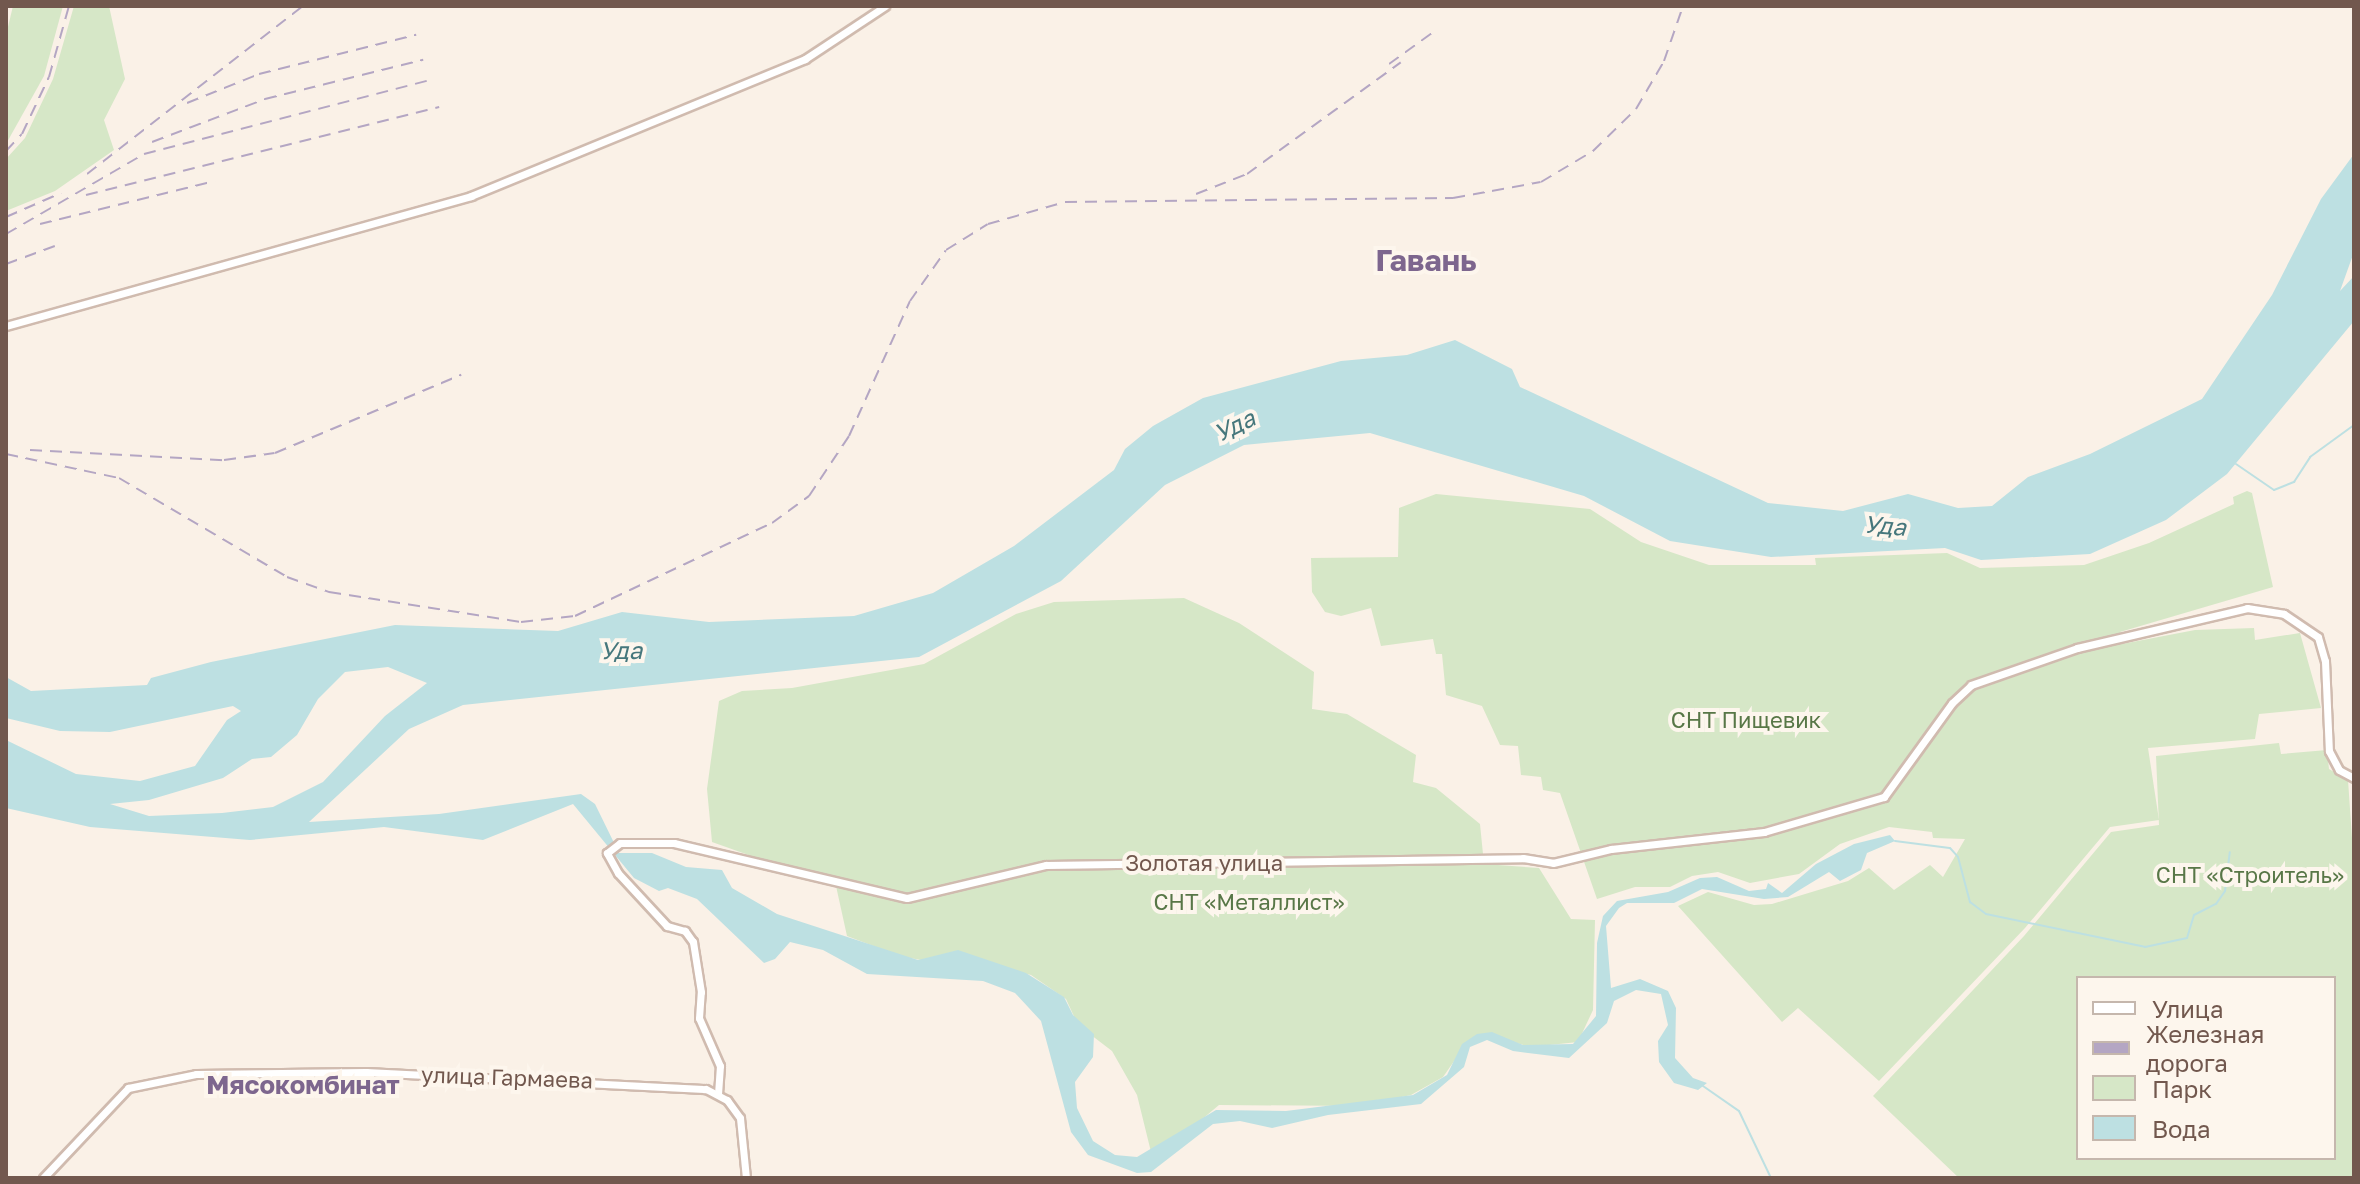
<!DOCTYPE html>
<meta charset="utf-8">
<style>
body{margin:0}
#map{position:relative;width:2360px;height:1184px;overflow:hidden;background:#faf1e7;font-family:"Golos Text",sans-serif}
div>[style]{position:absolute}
.green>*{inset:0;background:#d6e7c7}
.water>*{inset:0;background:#bde0e2}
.stream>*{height:2px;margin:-1px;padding:0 1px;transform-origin:1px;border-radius:1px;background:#bde0e2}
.roads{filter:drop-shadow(2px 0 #d0bbaf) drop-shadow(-2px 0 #d0bbaf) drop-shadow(0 2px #d0bbaf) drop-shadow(0 -2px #d0bbaf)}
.secondary>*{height:7px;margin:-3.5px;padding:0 3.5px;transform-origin:3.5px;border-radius:3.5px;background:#fff}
.rail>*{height:2px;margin-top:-1px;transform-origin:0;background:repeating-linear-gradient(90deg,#b4a6c3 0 12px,transparent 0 20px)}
span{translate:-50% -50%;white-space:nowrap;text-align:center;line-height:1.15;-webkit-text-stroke:8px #fdf6ed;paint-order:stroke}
.park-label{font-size:22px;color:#587747}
.street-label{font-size:22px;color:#72584e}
.water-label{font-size:24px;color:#46777c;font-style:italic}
.quarter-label{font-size:26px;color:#7d668e;font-weight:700}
.district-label{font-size:30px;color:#7d668e;font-weight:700}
.frame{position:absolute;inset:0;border:8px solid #72584e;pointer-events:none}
.legend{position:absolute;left:2076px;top:976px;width:260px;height:184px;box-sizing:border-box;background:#fdf6ed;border:2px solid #c5b7ad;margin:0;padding:10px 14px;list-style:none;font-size:24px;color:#72584e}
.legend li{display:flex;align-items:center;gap:16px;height:40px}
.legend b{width:40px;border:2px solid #c5b7ad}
</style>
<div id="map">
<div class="green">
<div style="clip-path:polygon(13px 6px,63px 6px,44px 76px,6px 144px,6px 35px)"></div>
<div style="clip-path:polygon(74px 6px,109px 6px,125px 79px,104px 120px,114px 150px,55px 191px,6px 211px,6px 159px,25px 138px,53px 79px)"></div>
<div style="clip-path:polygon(2247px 491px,2252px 493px,2273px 587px,2120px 632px,2122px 644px,2195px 630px,2254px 628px,2255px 640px,2300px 633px,2321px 708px,2259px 714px,2255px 739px,2148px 748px,2159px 820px,2110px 827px,2025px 928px,1879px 1081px,1798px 1008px,1782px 1022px,1678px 906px,1708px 892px,1754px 905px,1772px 904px,1848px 881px,1869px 868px,1894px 890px,1930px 865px,1943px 877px,1965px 839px,1933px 838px,1932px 832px,1889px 827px,1840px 844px,1799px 874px,1750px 883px,1718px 872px,1692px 876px,1670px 887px,1635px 887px,1597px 899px,1560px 793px,1543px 790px,1541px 777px,1521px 775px,1518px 746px,1500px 745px,1482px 706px,1446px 695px,1442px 654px,1436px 654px,1433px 639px,1381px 646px,1371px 608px,1341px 616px,1325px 612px,1312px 592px,1311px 558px,1398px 557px,1399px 508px,1436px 494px,1590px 509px,1641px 542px,1709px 565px,1816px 565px,1815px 558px,1947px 553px,1980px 568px,2084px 565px,2149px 543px,2234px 504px,2233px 497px)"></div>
<div style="clip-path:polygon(1184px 598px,1239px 623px,1314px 672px,1312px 709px,1347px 714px,1416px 755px,1413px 782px,1436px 788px,1480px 824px,1484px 864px,1539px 868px,1571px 919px,1595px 920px,1593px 1010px,1578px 1042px,1530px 1047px,1485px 1034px,1459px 1054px,1443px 1077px,1411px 1095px,1358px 1106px,1219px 1105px,1176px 1141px,1151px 1152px,1137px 1095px,1112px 1051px,1078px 1025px,1066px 999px,1031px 975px,954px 954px,926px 961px,900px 956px,847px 936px,836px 886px,712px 842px,707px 789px,719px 701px,742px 691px,792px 688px,924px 664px,1016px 614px,1054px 602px)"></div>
<div style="clip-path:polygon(evenodd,2279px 743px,2281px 754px,2327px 750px,2329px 769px,2348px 780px,2354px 867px,2354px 1178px,1959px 1178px,1873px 1096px,2024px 936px,2111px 832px,2159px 825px,2156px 756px,2279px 743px,2078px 978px,2334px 978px,2334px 1158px,2078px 1158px,2078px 978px)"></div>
</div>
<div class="water">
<div style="clip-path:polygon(evenodd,2354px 154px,2354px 252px,2340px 291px,2354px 276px,2354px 321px,2227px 474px,2166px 520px,2090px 554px,1981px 560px,1945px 548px,1771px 557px,1670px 541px,1584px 496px,1370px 433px,1244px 445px,1165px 485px,1061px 581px,919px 657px,463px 705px,409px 729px,309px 822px,439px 814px,581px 794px,595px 804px,619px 853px,652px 853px,686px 867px,722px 870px,732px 888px,777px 914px,918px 960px,958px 950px,1026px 973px,1064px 997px,1073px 1015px,1094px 1034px,1093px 1057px,1075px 1082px,1077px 1108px,1093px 1141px,1115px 1155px,1137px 1157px,1216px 1110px,1286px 1111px,1413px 1095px,1447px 1075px,1462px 1044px,1477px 1034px,1492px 1032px,1523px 1045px,1573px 1044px,1596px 1016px,1597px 943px,1603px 916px,1617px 901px,1668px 892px,1700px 878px,1717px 877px,1749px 891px,1766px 889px,1768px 883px,1782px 893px,1816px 864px,1854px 844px,1890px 835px,1895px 841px,1867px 853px,1861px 870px,1840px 881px,1829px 872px,1788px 897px,1764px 899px,1702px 889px,1674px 903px,1627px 903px,1619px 908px,1606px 926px,1611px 988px,1640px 979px,1668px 991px,1676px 1008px,1675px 1058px,1693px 1078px,1707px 1083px,1698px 1090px,1674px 1083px,1659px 1062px,1658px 1041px,1668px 1025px,1661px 994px,1636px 990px,1614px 1001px,1607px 1023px,1569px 1058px,1513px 1051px,1487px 1040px,1470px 1047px,1464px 1067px,1421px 1104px,1328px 1115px,1272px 1128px,1240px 1121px,1213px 1124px,1151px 1172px,1137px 1173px,1088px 1155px,1071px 1132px,1041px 1021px,1015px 993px,983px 981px,867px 974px,823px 950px,790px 942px,775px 959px,764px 963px,697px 899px,668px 888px,659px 891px,634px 878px,573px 804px,483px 840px,384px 827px,250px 840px,90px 827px,6px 808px,6px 740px,76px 774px,140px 781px,195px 766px,227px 720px,241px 711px,233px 706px,110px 732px,60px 731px,6px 718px,6px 677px,31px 691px,147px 685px,151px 678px,211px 662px,395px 625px,558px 631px,622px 612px,709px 622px,854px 616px,933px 593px,1014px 546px,1114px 470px,1125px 449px,1153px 426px,1203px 398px,1341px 361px,1407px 355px,1455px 340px,1512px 369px,1520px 387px,1768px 503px,1843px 511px,1908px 494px,1958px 508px,1992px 506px,2028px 477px,2090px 454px,2202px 399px,2272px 295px,2321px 199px,2354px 154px,388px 667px,427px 683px,385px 716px,323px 782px,273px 807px,222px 813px,149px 816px,110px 804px,149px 800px,223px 778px,252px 759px,271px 757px,297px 735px,318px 699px,345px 672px,388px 667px)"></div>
</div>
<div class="stream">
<div style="left:2236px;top:464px;width:46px;rotate:34.4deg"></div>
<div style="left:2274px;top:490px;width:22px;rotate:-22deg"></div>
<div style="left:2294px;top:482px;width:30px;rotate:-57deg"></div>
<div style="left:2310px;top:457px;width:54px;rotate:-36deg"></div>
<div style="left:1895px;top:841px;width:55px;rotate:7.3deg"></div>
<div style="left:1950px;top:848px;width:12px;rotate:48deg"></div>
<div style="left:1958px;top:857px;width:47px;rotate:75.1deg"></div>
<div style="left:1970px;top:902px;width:20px;rotate:37deg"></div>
<div style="left:1986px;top:914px;width:162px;rotate:11.7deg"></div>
<div style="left:2145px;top:947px;width:43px;rotate:-12.1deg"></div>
<div style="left:2187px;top:938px;width:24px;rotate:-73deg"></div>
<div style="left:2194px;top:915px;width:25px;rotate:-27deg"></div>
<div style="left:2216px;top:904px;width:16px;rotate:-55deg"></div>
<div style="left:2225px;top:891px;width:39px;rotate:-83deg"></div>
<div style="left:1703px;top:1086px;width:44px;rotate:34.8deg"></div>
<div style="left:1739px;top:1111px;width:74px;rotate:64.5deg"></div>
</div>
<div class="roads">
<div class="secondary">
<div style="left:6px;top:326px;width:483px;rotate:-15.6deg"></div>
<div style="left:471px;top:196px;width:361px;rotate:-22.3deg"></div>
<div style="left:805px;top:59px;width:96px;rotate:-33.5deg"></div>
<div style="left:718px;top:1094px;width:28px;rotate:-86deg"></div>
<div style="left:720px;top:1066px;width:52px;rotate:-113.6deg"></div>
<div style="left:699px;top:1018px;width:26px;rotate:-86deg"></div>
<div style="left:701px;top:992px;width:51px;rotate:-99.1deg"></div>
<div style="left:693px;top:942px;width:14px;rotate:-126deg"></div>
<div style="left:685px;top:931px;width:19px;rotate:-164deg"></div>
<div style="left:667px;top:926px;width:72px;rotate:-132.8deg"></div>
<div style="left:618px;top:873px;width:23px;rotate:-119deg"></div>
<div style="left:607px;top:853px;width:16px;rotate:-38deg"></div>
<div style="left:620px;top:843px;width:54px"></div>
<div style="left:674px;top:843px;width:239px;rotate:13.3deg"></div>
<div style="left:907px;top:898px;width:143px;rotate:-13.4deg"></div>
<div style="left:1046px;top:865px;width:477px;rotate:-0.8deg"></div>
<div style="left:1523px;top:858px;width:30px;rotate:9deg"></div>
<div style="left:1553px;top:863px;width:60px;rotate:-13.6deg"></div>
<div style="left:1611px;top:849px;width:154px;rotate:-6.3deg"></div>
<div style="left:1764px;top:832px;width:125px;rotate:-16.3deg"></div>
<div style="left:1884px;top:797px;width:116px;rotate:-54.1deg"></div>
<div style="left:1952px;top:703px;width:26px;rotate:-43deg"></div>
<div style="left:1971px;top:685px;width:112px;rotate:-19.2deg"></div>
<div style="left:2077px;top:648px;width:175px;rotate:-13.2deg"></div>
<div style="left:2247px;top:608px;width:37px;rotate:9deg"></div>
<div style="left:2284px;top:614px;width:41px;rotate:34.1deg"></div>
<div style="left:2318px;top:637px;width:25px;rotate:74deg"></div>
<div style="left:2325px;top:661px;width:90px;rotate:87.5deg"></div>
<div style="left:2329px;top:751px;width:21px;rotate:62deg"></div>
<div style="left:2339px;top:770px;width:17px;rotate:28deg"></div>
<div style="left:43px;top:1178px;width:124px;rotate:-46.6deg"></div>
<div style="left:128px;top:1088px;width:69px;rotate:-11.6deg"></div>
<div style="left:196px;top:1074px;width:170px;rotate:-0.7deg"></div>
<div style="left:366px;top:1072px;width:340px;rotate:2.9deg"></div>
<div style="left:706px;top:1089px;width:24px;rotate:28deg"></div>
<div style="left:727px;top:1100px;width:22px;rotate:54deg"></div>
<div style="left:740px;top:1118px;width:60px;rotate:84.3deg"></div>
</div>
</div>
<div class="rail">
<div style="left:1389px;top:64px;width:53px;rotate:-35.8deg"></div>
<div style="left:187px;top:103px;width:78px;rotate:-21.9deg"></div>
<div style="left:259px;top:74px;width:162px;rotate:-14deg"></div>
<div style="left:152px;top:142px;width:121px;rotate:-20.8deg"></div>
<div style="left:265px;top:99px;width:163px;rotate:-13.9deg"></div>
<div style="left:6px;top:151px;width:23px;rotate:-47deg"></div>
<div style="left:22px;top:134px;width:63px;rotate:-64.7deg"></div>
<div style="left:49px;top:77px;width:74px;rotate:-74.3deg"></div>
<div style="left:87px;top:174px;width:274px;rotate:-37.9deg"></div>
<div style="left:1196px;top:194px;width:55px;rotate:-21.4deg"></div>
<div style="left:1247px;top:174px;width:190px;rotate:-36deg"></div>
<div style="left:86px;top:195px;width:364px;rotate:-14deg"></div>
<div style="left:6px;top:217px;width:60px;rotate:-23.6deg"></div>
<div style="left:40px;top:224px;width:180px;rotate:-13.8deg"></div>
<div style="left:6px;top:234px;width:160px;rotate:-30.1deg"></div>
<div style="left:144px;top:154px;width:292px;rotate:-14.5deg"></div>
<div style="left:6px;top:264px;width:52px;rotate:-20.2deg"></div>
<div style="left:30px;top:450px;width:194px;rotate:3deg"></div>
<div style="left:224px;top:460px;width:51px;rotate:-7.8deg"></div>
<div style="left:275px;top:453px;width:202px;rotate:-22.8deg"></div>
<div style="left:6px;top:454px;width:116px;rotate:12deg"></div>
<div style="left:119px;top:478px;width:195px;rotate:30.5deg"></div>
<div style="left:287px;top:577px;width:45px;rotate:19.7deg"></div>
<div style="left:329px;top:592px;width:194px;rotate:8.9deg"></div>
<div style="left:521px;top:622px;width:54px;rotate:-6.3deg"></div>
<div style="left:575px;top:616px;width:218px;rotate:-25.3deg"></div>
<div style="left:772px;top:523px;width:46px;rotate:-36.1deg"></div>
<div style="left:809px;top:496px;width:72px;rotate:-56.3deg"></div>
<div style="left:849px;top:436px;width:148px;rotate:-65.7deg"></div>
<div style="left:910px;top:301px;width:62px;rotate:-54.8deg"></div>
<div style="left:946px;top:250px;width:49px;rotate:-31.8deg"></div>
<div style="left:988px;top:224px;width:80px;rotate:-15.9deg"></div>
<div style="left:1065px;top:202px;width:388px;rotate:-0.6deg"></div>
<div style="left:1453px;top:198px;width:89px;rotate:-10.3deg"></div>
<div style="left:1541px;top:182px;width:61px;rotate:-30.8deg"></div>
<div style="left:1593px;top:151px;width:60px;rotate:-44.3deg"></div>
<div style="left:1636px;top:109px;width:56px;rotate:-59.7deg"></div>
<div style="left:1664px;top:61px;width:58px;rotate:-70.9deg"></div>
</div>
<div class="park-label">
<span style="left:1746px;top:720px">СНТ Пищевик</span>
<span style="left:2250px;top:875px">СНТ «Строитель»</span>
<span style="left:1249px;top:902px">СНТ «Металлист»</span>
</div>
<div class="street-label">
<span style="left:1204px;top:863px">Золотая улица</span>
<span style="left:507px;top:1077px;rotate:2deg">улица Гармаева</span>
</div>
<div class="water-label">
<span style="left:1234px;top:425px;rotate:-26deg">Уда</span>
<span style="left:1885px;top:525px;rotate:5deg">Уда</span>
<span style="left:621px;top:650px">Уда</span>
</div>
<div class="quarter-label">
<span style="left:303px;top:1085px">Мясокомбинат</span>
</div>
<div class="district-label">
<span style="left:1426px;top:260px">Гавань</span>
</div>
<div class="frame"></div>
<ul class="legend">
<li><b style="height:10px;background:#fff"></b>Улица</li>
<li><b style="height:10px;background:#b4a6c3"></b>Железная дорога</li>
<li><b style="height:22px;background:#d6e7c7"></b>Парк</li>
<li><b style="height:22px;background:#bde0e2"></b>Вода</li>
</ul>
</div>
